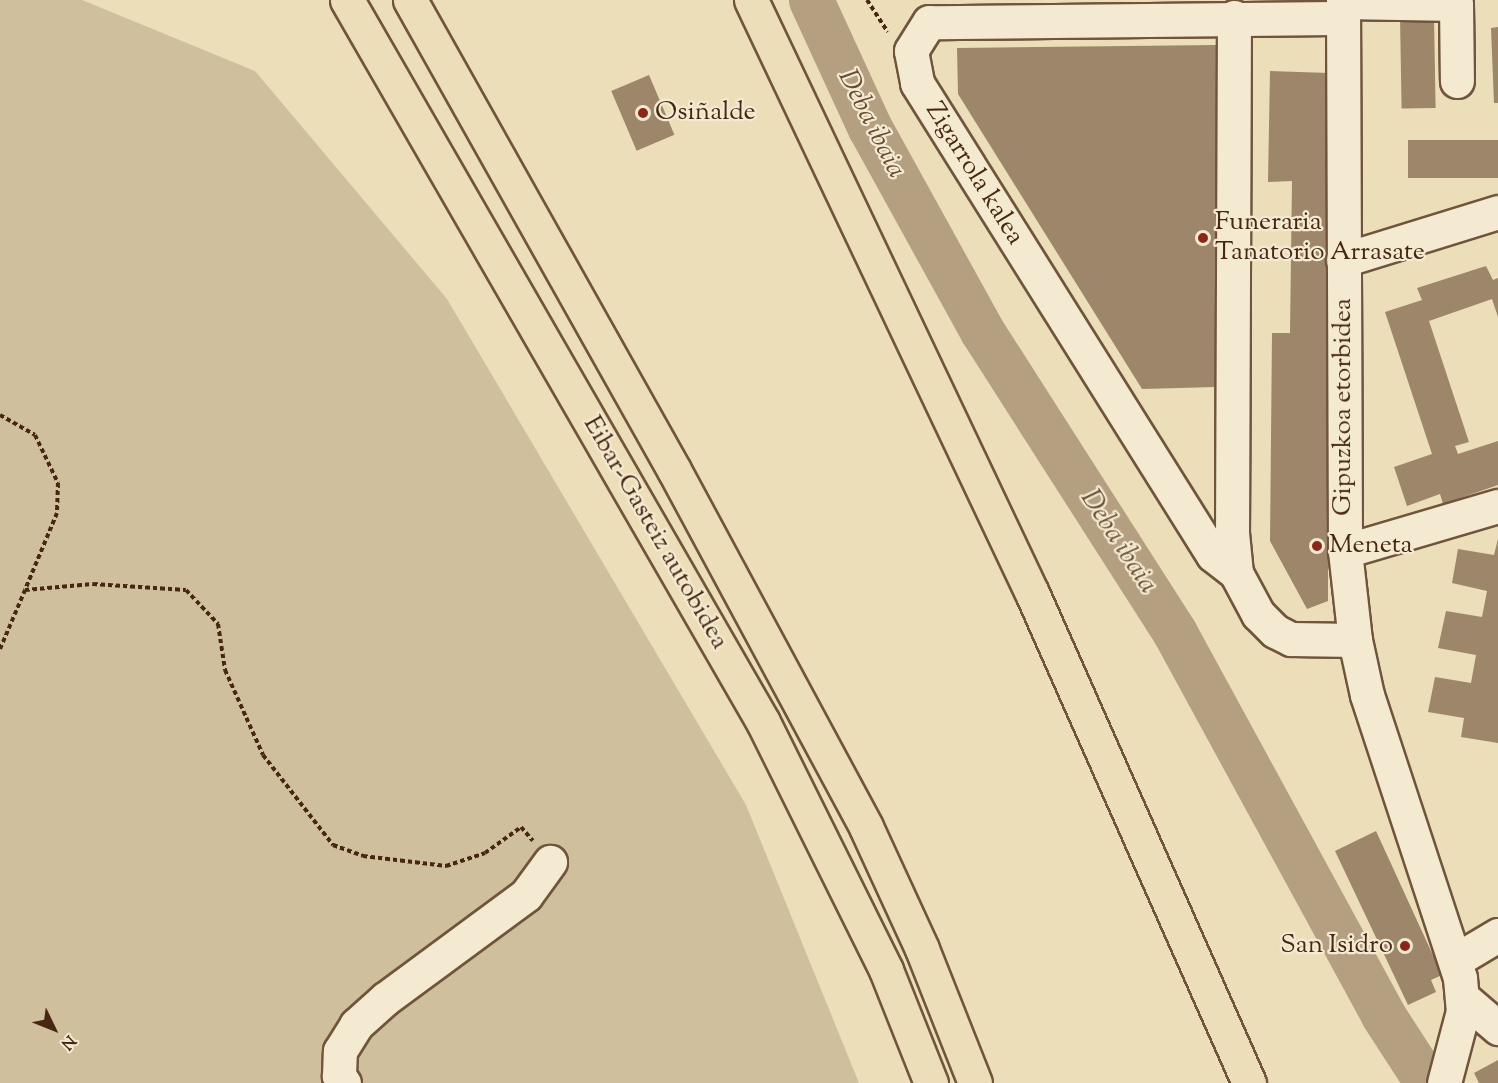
<!DOCTYPE html>
<meta charset="utf-8">
<style>
body{margin:0}
#map{position:relative;width:1498px;height:1083px;overflow:hidden;background:#ecdeb8;font-family:"Sorts Mill Goudy",serif}
div>[style]{position:absolute}
.green>*{inset:0;background:#d0bf9c}
.river>*{height:45px;margin:-22.5px;padding:0 22.5px;transform-origin:22.5px;border-radius:22.5px;background:#b4a080}
.building>*{inset:0;background:#9d8669;transform-origin:0 0}
.path>*{height:4px;margin-top:-2px;transform-origin:0;background:repeating-linear-gradient(90deg,#472713 0 4.5px,transparent 0 7.5px)}
.roads{filter:drop-shadow(2px 0 #70553c) drop-shadow(-2px 0 #70553c) drop-shadow(0 2px #70553c) drop-shadow(0 -2px #70553c)}
.minor>*{height:33px;margin:-16.5px;padding:0 16.5px;transform-origin:16.5px;border-radius:16.5px;background:#f3ead1}
.major>*{height:33px;margin:-16.5px;padding:0 16.5px;transform-origin:16.5px;border-radius:16.5px;background:#ecdeb8}
.highway>*{height:33px;margin:-16.5px;padding:0 16.5px;transform-origin:16.5px;border-radius:16.5px;background:#ecdeb8}
.dots>*{width:16px;height:16px;translate:-50% -50%;box-sizing:border-box;border:3px solid #f3ead1;border-radius:50%}
span{translate:-50% -50%;white-space:nowrap;text-align:center;line-height:1.15;-webkit-text-stroke:4.5px #f3ead1;paint-order:stroke}
.poi-label{font-size:26px;color:#472713}
.left{translate:0 -50%;text-align:left}
.right{translate:-100% -50%;text-align:right}
.street-label{font-size:26px;color:#472713}
.water-label{font-size:27px;color:#684b34;font-style:italic}
.north{position:absolute;left:24px;top:999px;width:60px;height:60px;-webkit-text-stroke:4px #f3ead1;paint-order:stroke;rotate:133deg;font-size:16px;font-weight:700;line-height:24px;text-align:center;color:#472713}
.north::after{content:'';display:block;margin:auto;width:21px;height:27px;background:#472713;clip-path:polygon(50% 0,100% 100%,50% 72%,0 100%)}
</style>
<div id="map">
<div class="green">
<div style="clip-path:polygon(0 0,82px 0,255px 71px,447px 299px,746px 805px,859px 1083px,0 1083px)"></div>
</div>
<div class="river">
<div style="left:811px;top:0;width:141px;rotate:65.3deg"></div>
<div style="left:870px;top:128px;width:232px;rotate:61.1deg"></div>
<div style="left:982px;top:331px;width:358px;rotate:57.4deg"></div>
<div style="left:1175px;top:633px;width:435px;rotate:61.4deg"></div>
<div style="left:1383px;top:1015px;width:81px;rotate:57.1deg"></div>
</div>
<div class="building">
<div style="left:1434px;top:16px;width:92px;height:34px;rotate:89deg"></div>
<div style="clip-path:polygon(1498px 27px,1498px 103px,1494px 103px,1491px 28px)"></div>
<div style="clip-path:polygon(1216px 45px,1215px 387px,1142px 389px,958px 94px,957px 48px)"></div>
<div style="clip-path:polygon(1270px 71px,1328px 73px,1328px 601px,1307px 609px,1270px 541px,1272px 333px,1290px 333px,1292px 181px,1268px 182px)"></div>
<div style="left:649px;top:75px;width:65px;height:41px;rotate:67deg"></div>
<div style="left:1498px;top:140px;width:38px;height:90px;rotate:90deg"></div>
<div style="clip-path:polygon(1486px 266px,1493px 280px,1498px 278px,1498px 317px,1492px 299px,1429px 321px,1469px 442px,1455px 446px,1458px 454px,1498px 441px,1498px 485px,1443px 504px,1440px 494px,1407px 506px,1394px 467px,1432px 454px,1385px 312px,1422px 300px,1417px 288px)"></div>
<div style="clip-path:polygon(1498px 539px,1498px 743px,1461px 737px,1464px 718px,1428px 712px,1435px 677px,1471px 683px,1476px 655px,1438px 648px,1446px 611px,1482px 617px,1487px 591px,1452px 583px,1458px 549px,1494px 555px)"></div>
<div style="clip-path:polygon(1376px 831px,1442px 975px,1431px 980px,1436px 992px,1408px 1005px,1335px 851px)"></div>
<div style="clip-path:polygon(1498px 1060px,1498px 1083px,1479px 1083px,1474px 1073px)"></div>
</div>
<div class="path">
<div style="left:867px;top:0;width:38px;rotate:57deg"></div>
<div style="left:0;top:415px;width:40px;rotate:29.7deg"></div>
<div style="left:35px;top:435px;width:53px;rotate:64.4deg"></div>
<div style="left:58px;top:483px;width:30px;rotate:92deg"></div>
<div style="left:57px;top:513px;width:83px;rotate:112.6deg"></div>
<div style="left:0;top:649px;width:64px;rotate:-67deg"></div>
<div style="left:25px;top:590px;width:68px;rotate:-5deg"></div>
<div style="left:93px;top:584px;width:93px;rotate:3.7deg"></div>
<div style="left:186px;top:590px;width:47px;rotate:46.7deg"></div>
<div style="left:218px;top:624px;width:47px;rotate:81.3deg"></div>
<div style="left:225px;top:670px;width:93px;rotate:65.9deg"></div>
<div style="left:263px;top:755px;width:114px;rotate:52.1deg"></div>
<div style="left:333px;top:845px;width:32px;rotate:20deg"></div>
<div style="left:363px;top:856px;width:84px;rotate:6.9deg"></div>
<div style="left:446px;top:866px;width:41px;rotate:-18.4deg"></div>
<div style="left:485px;top:853px;width:44px;rotate:-35.8deg"></div>
<div style="left:521px;top:827px;width:18px;rotate:49deg"></div>
</div>
<div class="roads">
<div class="minor">
<div style="left:1343px;top:0;width:551px;rotate:89.79deg"></div>
<div style="left:1345px;top:551px;width:90px;rotate:83.6deg"></div>
<div style="left:1355px;top:640px;width:56px;rotate:77.7deg"></div>
<div style="left:1367px;top:695px;width:298px;rotate:71.8deg"></div>
<div style="left:1460px;top:978px;width:33px;rotate:85deg"></div>
<div style="left:1463px;top:1011px;width:74px;rotate:104.8deg"></div>
<div style="left:1343px;top:2px;width:113px;rotate:1deg"></div>
<div style="left:1456px;top:4px;width:77px;rotate:89.3deg"></div>
<div style="left:1234px;top:17px;width:516px;rotate:90.22deg"></div>
<div style="left:1232px;top:533px;width:40px;rotate:84.3deg"></div>
<div style="left:1343px;top:18px;width:414px;rotate:179.4deg"></div>
<div style="left:929px;top:22px;width:34px;rotate:122deg"></div>
<div style="left:911px;top:51px;width:33px;rotate:79deg"></div>
<div style="left:917px;top:83px;width:557px;rotate:57.91deg"></div>
<div style="left:1213px;top:555px;width:29px;rotate:38deg"></div>
<div style="left:1236px;top:573px;width:47px;rotate:61.8deg"></div>
<div style="left:1258px;top:614px;width:24px;rotate:45deg"></div>
<div style="left:1275px;top:631px;width:18px;rotate:27deg"></div>
<div style="left:1291px;top:639px;width:64px;rotate:0.9deg"></div>
<div style="left:1343px;top:260px;width:162px;rotate:-17.2deg"></div>
<div style="left:1345px;top:551px;width:159px;rotate:-16.4deg"></div>
<div style="left:1456px;top:960px;width:49px;rotate:-30.8deg"></div>
<div style="left:1462px;top:997px;width:48px;rotate:40.7deg"></div>
<div style="left:344px;top:1083px;width:9px;rotate:-126deg"></div>
<div style="left:339px;top:1076px;width:25px;rotate:-88deg"></div>
<div style="left:340px;top:1051px;width:31px;rotate:-58deg"></div>
<div style="left:356px;top:1025px;width:39px;rotate:-42deg"></div>
<div style="left:385px;top:999px;width:175px;rotate:-36.4deg"></div>
<div style="left:526px;top:895px;width:41px;rotate:-54deg"></div>
</div>
<div class="major">
<div style="left:751px;top:0;width:656px;rotate:64.65deg"></div>
<div style="left:1032px;top:593px;width:536px;rotate:66.11deg"></div>
</div>
<div class="highway">
<div style="left:347px;top:0;width:833px;rotate:60.05deg"></div>
<div style="left:763px;top:722px;width:277px;rotate:63.6deg"></div>
<div style="left:886px;top:970px;width:122px;rotate:68.3deg"></div>
<div style="left:410px;top:0;width:539px;rotate:60.68deg"></div>
<div style="left:674px;top:470px;width:405px;rotate:61.7deg"></div>
<div style="left:866px;top:827px;width:134px;rotate:65.3deg"></div>
<div style="left:922px;top:949px;width:144px;rotate:68.4deg"></div>
</div>
</div>
<div class="dots">
<div style="left:643px;top:113px;background:#8f2418"></div>
<div style="left:1203px;top:238px;background:#8f2418"></div>
<div style="left:1317px;top:546px;background:#8f2418"></div>
<div style="left:1405px;top:946px;background:#8f2418"></div>
</div>
<div class="poi-label">
<span class="left" style="left:655px;top:113px">Osiñalde</span>
<span class="left" style="left:1215px;top:238px">Funeraria<br>Tanatorio Arrasate</span>
<span class="left" style="left:1329px;top:546px">Meneta</span>
<span class="right" style="left:1393px;top:946px">San Isidro</span>
</div>
<div class="street-label">
<span style="left:974px;top:174px;rotate:58deg">Zigarrola kalea</span>
<span style="left:1344px;top:407px;rotate:-90deg">Gipuzkoa etorbidea</span>
<span style="left:655px;top:533px;rotate:60deg">Eibar-Gasteiz autobidea</span>
</div>
<div class="water-label">
<span style="left:871px;top:124px;rotate:63deg">Deba ibaia</span>
<span style="left:1118px;top:542px;rotate:57deg">Deba ibaia</span>
</div>
<div class="north">N</div>
</div>
